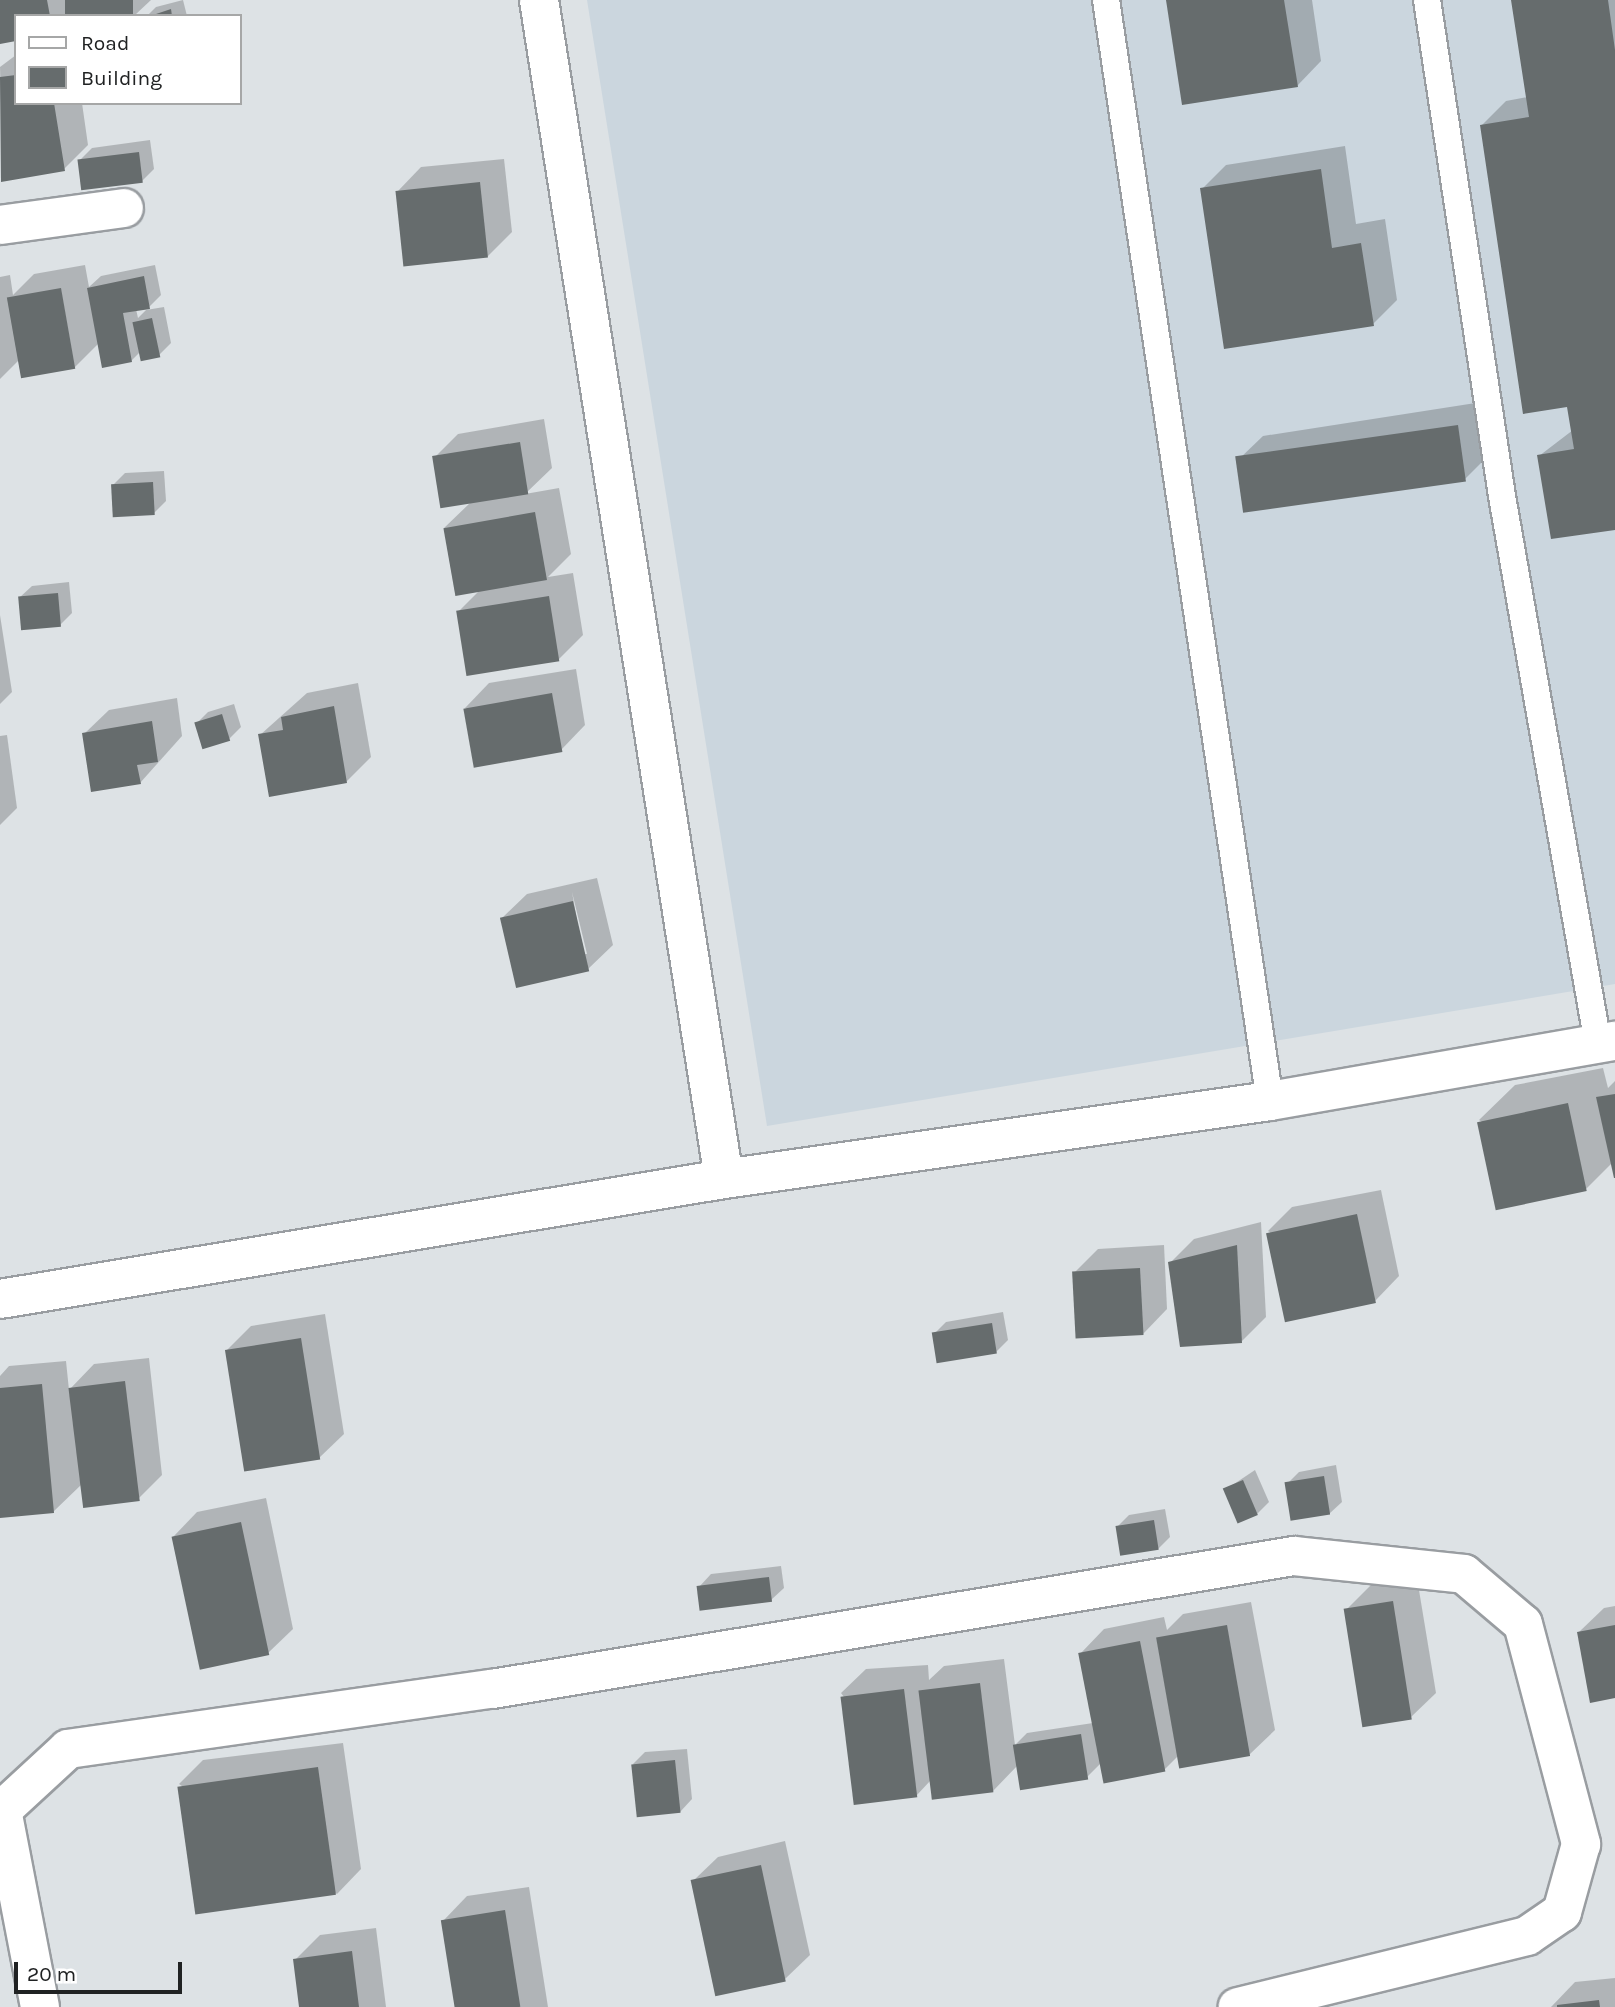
<!DOCTYPE html>
<style>
body{margin:0}
#map{position:relative;width:1615px;height:2007px;overflow:hidden;background:#dde2e5;font-family:Karla,sans-serif}
div>[style]{position:absolute}
.built>*{inset:0;background:#cbd6de}
.shadow>*{inset:0;background:#0003}
.building>*{inset:0;background:#666c6d;transform-origin:0 0}
.roads{filter:drop-shadow(2px 0 #999da1) drop-shadow(-2px 0 #999da1) drop-shadow(0 2px #999da1) drop-shadow(0 -2px #999da1)}
.lane>*{height:26px;margin:-13px;padding:0 13px;transform-origin:13px;border-radius:13px;background:#fff}
.street>*{height:38px;margin:-19px;padding:0 19px;transform-origin:19px;border-radius:19px;background:#fff}
span{translate:-50% -50%;white-space:nowrap;text-align:center;line-height:1.15;-webkit-text-stroke:7px #fff;paint-order:stroke}
.legend{position:absolute;left:14px;top:14px;width:228px;height:91px;box-sizing:border-box;background:#fff;border:2px solid #a6a7a7;margin:0;padding:9px 12px;list-style:none;font-size:21px;color:#202223}
.legend li{display:flex;align-items:center;gap:14px;height:35px}
.legend b{width:35px;border:2px solid #a6a7a7}
.scale{position:absolute;left:14px;top:1962px;width:168px;height:32px;box-sizing:border-box;border:4px solid #202223;border-top:0;padding-left:9px;font-size:21px;line-height:24px;white-space:nowrap;color:#202223;-webkit-text-stroke:5px #fff;paint-order:stroke}
</style>
<div id="map">
<div class="built">
<div style="clip-path:polygon(587px 0,1615px 0,1615px 984px,767px 1126px)"></div>
</div>
<div class="shadow">
<div style="clip-path:polygon(0 0,151px 0,135px 15px,16px 16px,0 42px)"></div>
<div style="clip-path:polygon(183px 0,187px 16px,147px 16px,156px 7px)"></div>
<div style="clip-path:polygon(1168px 0,1312px 0,1321px 61px,1297px 86px)"></div>
<div style="clip-path:polygon(1513px 0,1615px 0,1615px 528px,1539px 456px,1573px 430px,1569px 405px,1482px 125px,1506px 101px,1528px 97px)"></div>
<div style="clip-path:polygon(16px 55px,16px 103px,82px 103px,88px 145px,64px 169px,3px 180px,0 67px)"></div>
<div style="clip-path:polygon(150px 140px,154px 169px,142px 181px,80px 160px,92px 148px)"></div>
<div style="clip-path:polygon(1345px 146px,1356px 224px,1385px 219px,1397px 300px,1373px 324px,1202px 189px,1226px 165px)"></div>
<div style="clip-path:polygon(504px 159px,512px 232px,487px 257px,397px 192px,421px 167px)"></div>
<div style="clip-path:polygon(evenodd,85px 265px,89px 287px,101px 276px,155px 265px,161px 295px,146px 310px,164px 307px,171px 343px,159px 355px,140px 352px,131px 361px,99px 343px,75px 367px,20px 359px,0 379px,0 277px,10px 275px,13px 295px,34px 274px,85px 265px,149px 307px,138px 318px,136px 309px,149px 307px)"></div>
<div style="clip-path:polygon(1482px 402px,1489px 455px,1465px 479px,1238px 460px,1263px 436px)"></div>
<div style="clip-path:polygon(544px 419px,552px 468px,525px 494px,559px 488px,571px 554px,548px 577px,573px 573px,583px 635px,558px 660px,458px 612px,482px 588px,444px 528px,471px 502px,434px 458px,458px 434px)"></div>
<div style="clip-path:polygon(164px 471px,166px 501px,154px 513px,113px 485px,125px 473px)"></div>
<div style="clip-path:polygon(69px 582px,72px 613px,60px 625px,19px 598px,32px 586px)"></div>
<div style="clip-path:polygon(0 615px,12px 692px,0 704px)"></div>
<div style="clip-path:polygon(576px 669px,585px 725px,561px 750px,465px 708px,489px 683px)"></div>
<div style="clip-path:polygon(358px 683px,371px 757px,346px 782px,260px 735px,307px 693px)"></div>
<div style="clip-path:polygon(177px 698px,182px 736px,140px 783px,84px 734px,109px 710px)"></div>
<div style="clip-path:polygon(234px 704px,241px 727px,229px 739px,196px 724px,208px 712px)"></div>
<div style="clip-path:polygon(7px 735px,17px 808px,0 825px,0 736px)"></div>
<div style="clip-path:polygon(evenodd,597px 878px,613px 945px,588px 969px,502px 918px,527px 894px,597px 878px,572px 892px,587px 954px,583px 954px,572px 892px)"></div>
<div style="clip-path:polygon(1603px 1068px,1608px 1088px,1615px 1081px,1615px 1175px,1612px 1163px,1586px 1189px,1479px 1120px,1515px 1085px)"></div>
<div style="clip-path:polygon(1381px 1190px,1399px 1276px,1375px 1301px,1268px 1231px,1292px 1207px)"></div>
<div style="clip-path:polygon(1261px 1222px,1266px 1317px,1242px 1341px,1170px 1263px,1194px 1239px)"></div>
<div style="clip-path:polygon(1164px 1245px,1167px 1309px,1143px 1334px,1074px 1273px,1098px 1249px)"></div>
<div style="clip-path:polygon(1003px 1312px,1008px 1340px,996px 1352px,934px 1334px,946px 1322px)"></div>
<div style="clip-path:polygon(325px 1314px,344px 1434px,319px 1458px,227px 1350px,251px 1326px)"></div>
<div style="clip-path:polygon(149px 1358px,162px 1475px,138px 1499px,81px 1485px,53px 1512px,0 1516px,0 1376px,9px 1366px,66px 1361px,69px 1390px,94px 1364px)"></div>
<div style="clip-path:polygon(1336px 1465px,1342px 1502px,1329px 1514px,1287px 1484px,1299px 1472px)"></div>
<div style="clip-path:polygon(1255px 1470px,1269px 1502px,1257px 1514px,1225px 1490px)"></div>
<div style="clip-path:polygon(266px 1498px,293px 1629px,268px 1653px,173px 1537px,197px 1512px)"></div>
<div style="clip-path:polygon(1165px 1509px,1170px 1537px,1158px 1549px,1117px 1527px,1129px 1515px)"></div>
<div style="clip-path:polygon(781px 1566px,784px 1588px,771px 1600px,699px 1587px,711px 1574px)"></div>
<div style="clip-path:polygon(1417px 1578px,1436px 1693px,1411px 1717px,1346px 1610px,1371px 1585px)"></div>
<div style="clip-path:polygon(1251px 1602px,1275px 1730px,1250px 1754px,1179px 1755px,1164px 1770px,1100px 1764px,1087px 1777px,1018px 1765px,993px 1791px,930px 1781px,917px 1795px,841px 1693px,866px 1669px,928px 1665px,929px 1680px,944px 1666px,1004px 1659px,1015px 1745px,1027px 1733px,1093px 1723px,1080px 1654px,1104px 1629px,1164px 1617px,1167px 1630px,1183px 1614px)"></div>
<div style="clip-path:polygon(1615px 1606px,1615px 1697px,1579px 1632px,1604px 1608px)"></div>
<div style="clip-path:polygon(343px 1743px,361px 1869px,337px 1894px,179px 1784px,203px 1760px)"></div>
<div style="clip-path:polygon(687px 1749px,692px 1799px,680px 1812px,633px 1764px,645px 1752px)"></div>
<div style="clip-path:polygon(785px 1841px,810px 1955px,785px 1979px,693px 1881px,718px 1857px)"></div>
<div style="clip-path:polygon(529px 1887px,548px 2007px,456px 2007px,443px 1921px,467px 1896px)"></div>
<div style="clip-path:polygon(376px 1928px,386px 2007px,301px 2007px,295px 1960px,320px 1935px)"></div>
<div style="clip-path:polygon(1615px 1978px,1615px 2007px,1551px 2007px,1575px 1982px)"></div>
</div>
<div class="building">
<div style="clip-path:polygon(0 0,47px 0,50px 16px,16px 16px,16px 41px,0 44px)"></div>
<div style="left:65px;top:0;width:68px;height:16px"></div>
<div style="clip-path:polygon(1166px 0,1284px 0,1298px 87px,1182px 105px)"></div>
<div style="clip-path:polygon(1511px 0,1608px 0,1615px 50px,1615px 530px,1551px 539px,1537px 455px,1574px 449px,1567px 407px,1523px 414px,1480px 125px,1529px 117px)"></div>
<div style="clip-path:polygon(171px 9px,172px 16px,153px 16px,153px 15px)"></div>
<div style="clip-path:polygon(16px 75px,16px 103px,54px 103px,65px 171px,1px 182px,0 77px)"></div>
<div style="left:139px;top:152px;width:31px;height:62px;rotate:83deg"></div>
<div style="clip-path:polygon(1321px 169px,1332px 248px,1361px 243px,1374px 326px,1224px 349px,1200px 188px)"></div>
<div style="left:480px;top:182px;width:76px;height:85px;rotate:84deg"></div>
<div style="clip-path:polygon(144px 276px,150px 309px,123px 313px,132px 362px,102px 368px,87px 288px)"></div>
<div style="left:61px;top:288px;width:82px;height:55px;rotate:80deg"></div>
<div style="left:152px;top:318px;width:40px;height:20px;rotate:78deg"></div>
<div style="left:1458px;top:425px;width:57px;height:225px;rotate:82deg"></div>
<div style="left:520px;top:442px;width:53px;height:89px;rotate:81deg"></div>
<div style="left:153px;top:482px;width:33px;height:42px;rotate:87deg"></div>
<div style="left:535px;top:512px;width:69px;height:93px;rotate:80deg"></div>
<div style="left:58px;top:593px;width:34px;height:40px;rotate:85deg"></div>
<div style="left:549px;top:596px;width:66px;height:94px;rotate:81deg"></div>
<div style="left:552px;top:693px;width:60px;height:90px;rotate:80deg"></div>
<div style="clip-path:polygon(334px 706px,347px 783px,269px 797px,258px 734px,283px 730px,281px 717px)"></div>
<div style="left:222px;top:714px;width:28px;height:29px;rotate:73deg"></div>
<div style="clip-path:polygon(152px 721px,158px 762px,137px 765px,141px 784px,91px 792px,82px 733px)"></div>
<div style="left:573px;top:901px;width:72px;height:75px;rotate:77deg"></div>
<div style="clip-path:polygon(1615px 1094px,1615px 1178px,1614px 1178px,1596px 1097px)"></div>
<div style="left:1568px;top:1103px;width:90px;height:93px;rotate:78deg"></div>
<div style="left:1357px;top:1214px;width:91px;height:93px;rotate:78deg"></div>
<div style="clip-path:polygon(1237px 1245px,1242px 1343px,1180px 1347px,1168px 1262px)"></div>
<div style="left:1140px;top:1268px;width:67px;height:68px;rotate:87deg"></div>
<div style="left:992px;top:1323px;width:31px;height:61px;rotate:81deg"></div>
<div style="left:301px;top:1338px;width:123px;height:77px;rotate:81deg"></div>
<div style="left:125px;top:1381px;width:121px;height:57px;rotate:83deg"></div>
<div style="clip-path:polygon(42px 1384px,54px 1513px,0 1518px,0 1388px)"></div>
<div style="left:1324px;top:1476px;width:39px;height:40px;rotate:81deg"></div>
<div style="left:1243px;top:1480px;width:38px;height:22px;rotate:67deg"></div>
<div style="left:1154px;top:1520px;width:30px;height:39px;rotate:81deg"></div>
<div style="left:241px;top:1522px;width:136px;height:71px;rotate:78deg"></div>
<div style="left:769px;top:1577px;width:25px;height:73px;rotate:83deg"></div>
<div style="left:1393px;top:1601px;width:120px;height:50px;rotate:81deg"></div>
<div style="left:1227px;top:1625px;width:133px;height:72px;rotate:80deg"></div>
<div style="clip-path:polygon(1615px 1625px,1615px 1698px,1590px 1703px,1577px 1632px)"></div>
<div style="left:1140px;top:1641px;width:133px;height:63px;rotate:79deg"></div>
<div style="left:980px;top:1683px;width:110px;height:62px;rotate:83deg"></div>
<div style="left:904px;top:1689px;width:109px;height:64px;rotate:83deg"></div>
<div style="left:1081px;top:1734px;width:46px;height:69px;rotate:81deg"></div>
<div style="left:675px;top:1760px;width:53px;height:44px;rotate:84deg"></div>
<div style="left:318px;top:1767px;width:129px;height:142px;rotate:82deg"></div>
<div style="left:761px;top:1865px;width:119px;height:72px;rotate:78deg"></div>
<div style="left:505px;top:1910px;width:98px;height:65px;rotate:81deg"></div>
<div style="clip-path:polygon(352px 1951px,359px 2007px,299px 2007px,293px 1959px)"></div>
<div style="clip-path:polygon(1599px 2000px,1600px 2007px,1557px 2007px,1557px 2005px)"></div>
</div>
<div class="roads">
<div class="lane">
<div style="left:1106px;top:0;width:1113px;rotate:81.53deg"></div>
<div style="left:1427px;top:0;width:502px;rotate:81.4deg"></div>
<div style="left:1502px;top:496px;width:556px;rotate:80.06deg"></div>
</div>
<div class="street">
<div style="left:539px;top:0;width:1193px;rotate:81.08deg"></div>
<div style="left:0;top:225px;width:125px;rotate:-7.8deg"></div>
<div style="left:0;top:1299px;width:734px;rotate:-9.41deg"></div>
<div style="left:724px;top:1179px;width:552px;rotate:-8.13deg"></div>
<div style="left:1270px;top:1101px;width:350px;rotate:-9.9deg"></div>
<div style="left:40px;top:2007px;width:201px;rotate:-100.9deg"></div>
<div style="left:2px;top:1810px;width:90px;rotate:-42.7deg"></div>
<div style="left:68px;top:1749px;width:428px;rotate:-8.1deg"></div>
<div style="left:492px;top:1689px;width:813px;rotate:-9.42deg"></div>
<div style="left:1294px;top:1556px;width:171px;rotate:6deg"></div>
<div style="left:1464px;top:1574px;width:77px;rotate:40.3deg"></div>
<div style="left:1523px;top:1624px;width:228px;rotate:75.2deg"></div>
<div style="left:1581px;top:1844px;width:71px;rotate:105.6deg"></div>
<div style="left:1562px;top:1912px;width:42px;rotate:145.6deg"></div>
<div style="left:1527px;top:1936px;width:298px;rotate:166.2deg"></div>
</div>
</div>
<ul class="legend">
<li><b style="height:9px;background:#fff"></b>Road</li>
<li><b style="height:19px;background:#666c6d"></b>Building</li>
</ul>
<div class="scale">20 m</div>
</div>
